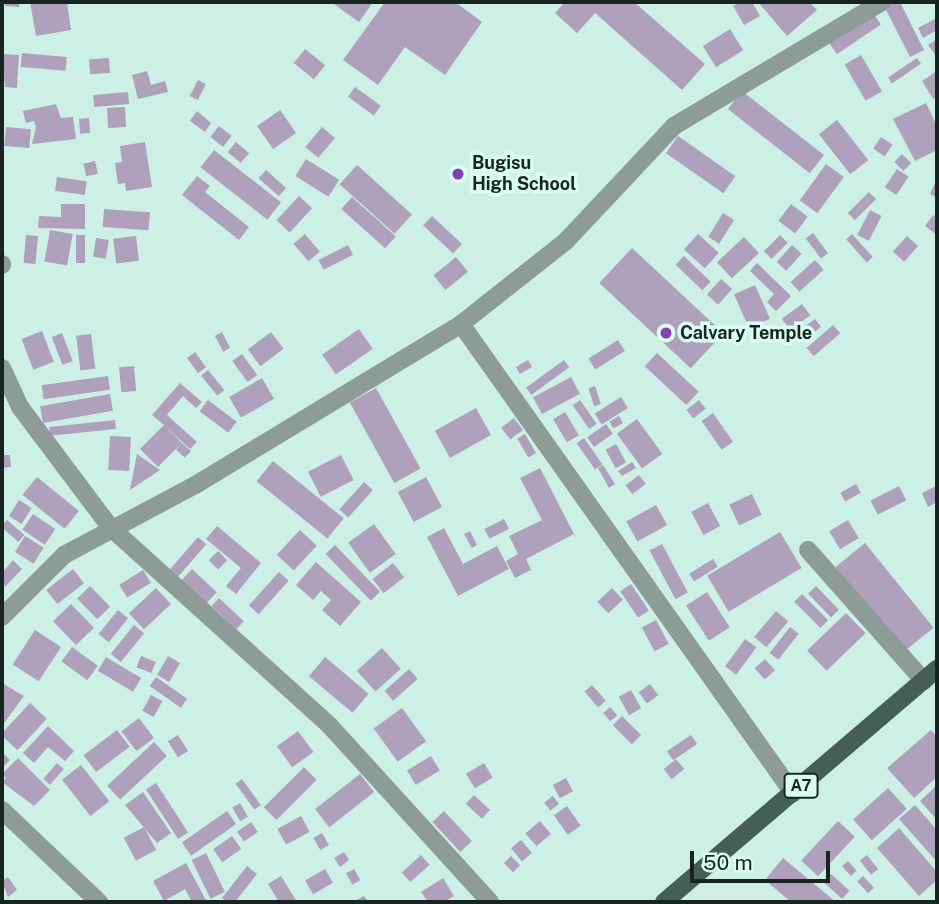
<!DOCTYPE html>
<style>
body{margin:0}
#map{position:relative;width:939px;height:904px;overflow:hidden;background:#cdf0e6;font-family:"Public Sans",sans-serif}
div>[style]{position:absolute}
.building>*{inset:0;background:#afa1bb;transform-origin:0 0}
.street>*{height:18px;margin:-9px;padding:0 9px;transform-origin:9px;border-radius:9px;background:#8e9c98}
.primary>*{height:18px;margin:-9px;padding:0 9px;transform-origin:9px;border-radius:9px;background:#455f58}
.dots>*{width:19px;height:19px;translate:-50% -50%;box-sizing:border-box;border:4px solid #dafdf3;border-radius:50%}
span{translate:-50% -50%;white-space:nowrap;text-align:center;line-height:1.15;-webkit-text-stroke:7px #dafdf3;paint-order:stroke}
.shield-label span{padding:2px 5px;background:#dafdf3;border:2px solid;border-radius:5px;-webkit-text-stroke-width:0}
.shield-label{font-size:16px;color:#172421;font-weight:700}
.poi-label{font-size:18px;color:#172421;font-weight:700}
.left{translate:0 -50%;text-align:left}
.frame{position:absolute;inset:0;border:4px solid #172421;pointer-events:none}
.scale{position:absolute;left:690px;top:851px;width:140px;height:32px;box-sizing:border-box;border:4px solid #172421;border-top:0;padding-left:9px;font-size:21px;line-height:24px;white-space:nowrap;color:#172421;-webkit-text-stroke:5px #dafdf3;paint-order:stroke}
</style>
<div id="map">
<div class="building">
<div style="clip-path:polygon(5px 2px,19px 2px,19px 7px,5px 6px)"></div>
<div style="clip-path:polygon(30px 2px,67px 2px,71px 30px,36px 36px)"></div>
<div style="clip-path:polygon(331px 2px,373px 2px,359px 22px)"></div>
<div style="clip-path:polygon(385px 2px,455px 2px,482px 22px,445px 75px,405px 47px,378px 85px,343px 60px)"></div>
<div style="clip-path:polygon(565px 2px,634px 2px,705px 64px,682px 90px,595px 13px,577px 33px,555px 13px)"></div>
<div style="clip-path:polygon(740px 2px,752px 2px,760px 16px,744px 25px,733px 6px)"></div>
<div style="clip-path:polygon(758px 2px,809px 2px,817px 10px,787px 36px)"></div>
<div style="clip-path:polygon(891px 2px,900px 2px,924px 50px,910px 57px,884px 6px)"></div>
<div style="left:873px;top:13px;width:14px;height:53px;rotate:56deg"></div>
<div style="clip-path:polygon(937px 18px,937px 30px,923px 38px,918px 28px)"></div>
<div style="left:730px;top:29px;width:25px;height:32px;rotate:58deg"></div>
<div style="clip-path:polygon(937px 39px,937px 57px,928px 45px)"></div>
<div style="left:305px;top:49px;width:26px;height:18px;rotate:39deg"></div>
<div style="left:22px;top:53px;width:45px;height:14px;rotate:5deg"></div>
<div style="clip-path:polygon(2px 54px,19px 55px,17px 88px,5px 87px)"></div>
<div style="left:861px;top:55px;width:42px;height:19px;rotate:60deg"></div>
<div style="left:109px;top:58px;width:15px;height:20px;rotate:86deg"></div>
<div style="left:917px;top:58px;width:7px;height:35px;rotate:56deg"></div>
<div style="clip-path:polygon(147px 71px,151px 85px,165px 81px,168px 92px,138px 99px,132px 75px)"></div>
<div style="clip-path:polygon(937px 71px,937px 97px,933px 99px,922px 81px)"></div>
<div style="left:198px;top:80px;width:9px;height:18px;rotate:27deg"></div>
<div style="left:355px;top:87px;width:32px;height:12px;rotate:36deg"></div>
<div style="left:742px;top:91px;width:104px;height:23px;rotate:38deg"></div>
<div style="left:128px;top:92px;width:12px;height:35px;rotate:85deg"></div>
<div style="clip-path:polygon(926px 103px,937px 126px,937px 150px,915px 161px,893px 119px)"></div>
<div style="clip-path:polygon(56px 104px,61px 118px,73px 117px,76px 139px,32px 144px,36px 127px,34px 121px,26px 123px,23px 111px)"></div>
<div style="left:125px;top:107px;width:20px;height:18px;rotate:87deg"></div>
<div style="left:280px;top:110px;width:28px;height:28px;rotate:55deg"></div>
<div style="clip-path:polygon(197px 111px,211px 123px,205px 132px,190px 121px)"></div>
<div style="left:89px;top:118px;width:15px;height:10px;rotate:86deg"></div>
<div style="left:837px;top:120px;width:51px;height:23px;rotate:52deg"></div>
<div style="left:219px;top:126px;width:16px;height:14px;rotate:38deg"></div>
<div style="left:6px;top:127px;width:25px;height:19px;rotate:5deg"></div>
<div style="left:322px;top:127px;width:17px;height:26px;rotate:40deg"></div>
<div style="left:678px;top:136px;width:70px;height:21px;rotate:35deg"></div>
<div style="left:881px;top:137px;width:14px;height:14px;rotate:34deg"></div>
<div style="clip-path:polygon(145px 142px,152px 187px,126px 191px,125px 183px,118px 184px,115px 163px,122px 162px,120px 146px)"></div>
<div style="left:236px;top:142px;width:17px;height:13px;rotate:40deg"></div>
<div style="left:214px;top:150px;width:85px;height:22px;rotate:38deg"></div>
<div style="left:902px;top:154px;width:13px;height:11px;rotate:45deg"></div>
<div style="left:306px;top:159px;width:39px;height:20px;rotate:32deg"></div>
<div style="left:95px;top:161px;width:13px;height:12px;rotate:77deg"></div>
<div style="left:826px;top:164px;width:22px;height:45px;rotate:36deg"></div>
<div style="left:357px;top:165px;width:74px;height:26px;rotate:42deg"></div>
<div style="left:897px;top:169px;width:14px;height:22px;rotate:34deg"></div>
<div style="left:266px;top:170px;width:27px;height:11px;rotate:42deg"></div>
<div style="clip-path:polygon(197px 176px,210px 186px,205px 192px,249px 227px,239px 240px,182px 195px)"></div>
<div style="left:57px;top:177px;width:30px;height:14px;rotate:8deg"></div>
<div style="clip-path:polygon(937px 178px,937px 198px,930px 194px)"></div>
<div style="left:869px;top:192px;width:10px;height:30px;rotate:45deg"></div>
<div style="left:299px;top:196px;width:18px;height:33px;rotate:43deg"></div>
<div style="left:352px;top:197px;width:59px;height:16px;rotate:42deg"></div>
<div style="clip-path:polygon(61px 204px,85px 204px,85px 229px,38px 228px,39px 216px,61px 217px)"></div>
<div style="left:791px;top:204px;width:21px;height:21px;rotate:37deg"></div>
<div style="left:104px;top:209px;width:46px;height:18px;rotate:4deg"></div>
<div style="left:870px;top:210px;width:13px;height:28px;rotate:27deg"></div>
<div style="left:723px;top:213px;width:13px;height:28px;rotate:32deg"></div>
<div style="clip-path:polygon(933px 215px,937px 218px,937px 235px,925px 226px)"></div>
<div style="left:432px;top:216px;width:41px;height:13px;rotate:43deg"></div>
<div style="left:50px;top:230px;width:23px;height:32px;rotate:10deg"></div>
<div style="left:813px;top:233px;width:25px;height:9px;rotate:53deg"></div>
<div style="left:305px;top:234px;width:23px;height:15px;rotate:50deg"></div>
<div style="left:698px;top:234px;width:28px;height:21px;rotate:42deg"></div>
<div style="left:852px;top:234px;width:31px;height:8px;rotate:48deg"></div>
<div style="left:26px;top:235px;width:12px;height:28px;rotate:5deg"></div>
<div style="left:76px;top:235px;width:9px;height:28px"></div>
<div style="left:780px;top:235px;width:11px;height:23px;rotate:45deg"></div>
<div style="left:136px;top:236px;width:25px;height:23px;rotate:83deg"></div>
<div style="left:907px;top:236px;width:15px;height:21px;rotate:42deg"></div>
<div style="left:744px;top:237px;width:22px;height:37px;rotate:47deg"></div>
<div style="left:96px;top:238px;width:13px;height:19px;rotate:9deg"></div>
<div style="left:348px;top:245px;width:11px;height:33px;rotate:63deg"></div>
<div style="left:792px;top:245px;width:13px;height:23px;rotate:42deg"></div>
<div style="left:632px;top:248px;width:125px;height:48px;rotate:43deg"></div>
<div style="left:684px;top:256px;width:37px;height:12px;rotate:44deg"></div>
<div style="left:456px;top:257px;width:19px;height:29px;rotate:51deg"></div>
<div style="left:815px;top:260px;width:13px;height:33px;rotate:48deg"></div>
<div style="clip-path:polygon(757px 263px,791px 296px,776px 311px,767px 302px,774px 294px,750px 271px)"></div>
<div style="left:721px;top:279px;width:15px;height:21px;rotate:42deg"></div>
<div style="left:755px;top:285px;width:37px;height:23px;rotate:66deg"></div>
<div style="left:802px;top:304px;width:14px;height:25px;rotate:54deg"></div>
<div style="left:815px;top:319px;width:10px;height:23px;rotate:53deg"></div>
<div style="left:833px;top:325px;width:11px;height:35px;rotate:49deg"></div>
<div style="left:359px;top:329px;width:24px;height:45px;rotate:55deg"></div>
<div style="left:42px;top:331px;width:33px;height:22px;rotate:69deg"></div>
<div style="left:222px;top:332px;width:18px;height:8px;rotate:63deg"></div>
<div style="left:271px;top:332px;width:21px;height:29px;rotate:53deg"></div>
<div style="left:62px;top:333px;width:30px;height:11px;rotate:69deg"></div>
<div style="left:91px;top:334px;width:35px;height:15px;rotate:83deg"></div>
<div style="left:618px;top:340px;width:13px;height:35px;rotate:58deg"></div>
<div style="left:195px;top:352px;width:19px;height:10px;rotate:54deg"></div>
<div style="left:657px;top:353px;width:57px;height:18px;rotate:43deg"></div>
<div style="left:242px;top:354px;width:26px;height:12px;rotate:54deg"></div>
<div style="left:528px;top:360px;width:8px;height:14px;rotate:60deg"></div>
<div style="left:564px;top:360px;width:9px;height:47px;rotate:54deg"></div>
<div style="left:134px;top:366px;width:25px;height:15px;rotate:85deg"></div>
<div style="left:208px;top:370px;width:26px;height:9px;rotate:51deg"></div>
<div style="left:108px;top:376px;width:14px;height:67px;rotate:82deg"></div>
<div style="left:571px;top:377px;width:19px;height:43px;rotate:62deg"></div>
<div style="left:262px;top:378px;width:24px;height:38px;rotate:60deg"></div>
<div style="clip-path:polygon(180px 383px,202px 402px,196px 408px,183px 396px,167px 415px,197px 442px,190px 449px,166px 427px,182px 443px,158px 467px,140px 449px,164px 425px,152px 415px)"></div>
<div style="left:595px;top:386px;width:19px;height:7px;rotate:72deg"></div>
<div style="left:376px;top:388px;width:92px;height:30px;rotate:61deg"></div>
<div style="left:110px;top:394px;width:17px;height:71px;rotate:80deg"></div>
<div style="left:621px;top:397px;width:13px;height:31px;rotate:58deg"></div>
<div style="left:208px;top:400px;width:36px;height:14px;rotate:37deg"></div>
<div style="left:580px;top:400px;width:29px;height:9px;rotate:55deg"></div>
<div style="left:699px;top:400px;width:11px;height:16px;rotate:52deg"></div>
<div style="left:476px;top:408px;width:31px;height:47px;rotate:61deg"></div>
<div style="left:565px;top:412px;width:27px;height:14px;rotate:59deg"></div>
<div style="left:713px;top:413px;width:35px;height:14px;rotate:55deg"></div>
<div style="left:619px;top:416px;width:8px;height:11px;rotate:60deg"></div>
<div style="left:514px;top:418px;width:15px;height:16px;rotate:53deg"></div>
<div style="left:637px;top:419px;width:43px;height:25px;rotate:54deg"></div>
<div style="left:115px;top:420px;width:9px;height:66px;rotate:84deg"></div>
<div style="left:606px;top:424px;width:12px;height:23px;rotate:55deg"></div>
<div style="left:525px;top:434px;width:22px;height:9px;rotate:60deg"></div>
<div style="left:110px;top:436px;width:21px;height:34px;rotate:3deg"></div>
<div style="left:584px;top:438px;width:32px;height:9px;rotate:55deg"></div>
<div style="left:182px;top:443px;width:12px;height:9px;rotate:42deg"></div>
<div style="left:616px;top:444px;width:21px;height:12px;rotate:61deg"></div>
<div style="clip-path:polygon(137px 454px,160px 470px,130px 490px)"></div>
<div style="clip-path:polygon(2px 455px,10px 455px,11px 467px,2px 468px)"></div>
<div style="left:341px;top:455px;width:28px;height:37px;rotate:63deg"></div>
<div style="left:273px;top:461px;width:91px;height:26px;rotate:39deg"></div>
<div style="clip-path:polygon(632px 462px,636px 468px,622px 476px,618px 471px)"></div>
<div style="clip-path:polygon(603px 465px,615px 484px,609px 488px,598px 468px)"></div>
<div style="clip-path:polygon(540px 468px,574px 534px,526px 559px,531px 570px,515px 578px,506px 561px,518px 554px,509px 536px,542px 520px,520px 478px)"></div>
<div style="left:639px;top:475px;width:11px;height:17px;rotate:52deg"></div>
<div style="left:37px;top:477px;width:54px;height:23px;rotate:39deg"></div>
<div style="left:426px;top:477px;width:34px;height:32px;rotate:62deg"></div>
<div style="left:364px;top:482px;width:12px;height:37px;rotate:42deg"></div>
<div style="left:856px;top:484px;width:10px;height:18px;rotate:61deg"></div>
<div style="left:899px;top:486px;width:16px;height:32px;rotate:63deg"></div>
<div style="clip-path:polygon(936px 486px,937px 502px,928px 507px,922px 493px)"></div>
<div style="left:752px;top:494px;width:23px;height:25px;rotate:65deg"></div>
<div style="left:19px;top:500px;width:15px;height:19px;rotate:32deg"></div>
<div style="left:708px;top:503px;width:26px;height:19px;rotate:62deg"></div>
<div style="left:656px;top:505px;width:23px;height:34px;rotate:61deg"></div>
<div style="left:33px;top:514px;width:27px;height:19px;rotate:34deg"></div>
<div style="left:504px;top:519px;width:11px;height:22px;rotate:63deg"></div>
<div style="left:7px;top:520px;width:23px;height:9px;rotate:41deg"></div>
<div style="left:848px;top:520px;width:21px;height:22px;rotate:59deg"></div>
<div style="left:374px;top:524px;width:37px;height:32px;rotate:54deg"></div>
<div style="clip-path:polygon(217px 526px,261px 563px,236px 594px,226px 586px,241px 568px,206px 539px)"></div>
<div style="clip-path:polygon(444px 528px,463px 564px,497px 546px,509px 569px,458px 596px,427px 537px)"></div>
<div style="left:300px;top:530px;width:23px;height:34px;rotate:43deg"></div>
<div style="clip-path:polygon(470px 531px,477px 545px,472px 548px,464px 534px)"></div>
<div style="left:780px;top:532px;width:42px;height:85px;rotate:59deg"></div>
<div style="left:25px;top:536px;width:22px;height:19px;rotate:32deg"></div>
<div style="left:198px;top:537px;width:11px;height:43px;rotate:41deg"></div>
<div style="left:865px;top:543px;width:109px;height:38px;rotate:51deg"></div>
<div style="left:662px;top:544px;width:55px;height:14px;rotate:62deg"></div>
<div style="left:335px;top:545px;width:65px;height:13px;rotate:46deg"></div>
<div style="left:218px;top:551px;width:13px;height:13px;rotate:45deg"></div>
<div style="left:713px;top:559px;width:9px;height:28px;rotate:58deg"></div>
<div style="clip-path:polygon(13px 560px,22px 569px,5px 587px,2px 573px)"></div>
<div style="clip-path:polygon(316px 562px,361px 602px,340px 626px,322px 610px,331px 600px,321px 591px,313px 600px,296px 585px)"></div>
<div style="left:393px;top:563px;width:18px;height:26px;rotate:52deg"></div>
<div style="left:73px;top:569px;width:18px;height:34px;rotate:52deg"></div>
<div style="left:192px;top:569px;width:34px;height:17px;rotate:43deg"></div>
<div style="left:143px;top:570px;width:15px;height:28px;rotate:58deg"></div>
<div style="left:279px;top:572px;width:13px;height:45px;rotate:42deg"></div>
<div style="left:631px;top:584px;width:32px;height:13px;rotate:56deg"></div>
<div style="left:90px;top:586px;width:29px;height:18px;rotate:46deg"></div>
<div style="left:816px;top:586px;width:33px;height:11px;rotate:46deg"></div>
<div style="left:156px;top:588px;width:22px;height:37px;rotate:47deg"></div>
<div style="left:612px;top:588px;width:16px;height:20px;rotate:47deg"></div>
<div style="left:707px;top:592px;width:42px;height:25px;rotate:57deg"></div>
<div style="left:802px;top:594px;width:37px;height:11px;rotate:45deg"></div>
<div style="left:219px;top:598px;width:34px;height:11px;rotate:43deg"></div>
<div style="left:71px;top:604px;width:33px;height:25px;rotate:46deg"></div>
<div style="left:118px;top:610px;width:13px;height:31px;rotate:39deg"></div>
<div style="left:776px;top:611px;width:16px;height:34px;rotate:40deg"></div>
<div style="left:846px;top:613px;width:28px;height:54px;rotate:46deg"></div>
<div style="left:656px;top:620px;width:27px;height:16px;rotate:62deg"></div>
<div style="left:134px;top:625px;width:13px;height:37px;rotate:39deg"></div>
<div style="left:790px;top:627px;width:11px;height:33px;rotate:38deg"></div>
<div style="left:35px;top:630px;width:31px;height:41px;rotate:33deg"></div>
<div style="left:745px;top:639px;width:14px;height:34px;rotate:36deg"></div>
<div style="left:72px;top:647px;width:32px;height:18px;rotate:36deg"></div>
<div style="left:382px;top:648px;width:28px;height:34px;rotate:48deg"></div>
<div style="left:141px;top:656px;width:16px;height:12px;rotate:22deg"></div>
<div style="left:168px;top:656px;width:14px;height:22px;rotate:30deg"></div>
<div style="left:106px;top:657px;width:41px;height:16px;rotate:31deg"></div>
<div style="left:325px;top:657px;width:57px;height:25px;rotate:40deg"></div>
<div style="left:765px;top:659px;width:15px;height:14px;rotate:48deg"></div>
<div style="left:409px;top:669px;width:13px;height:33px;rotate:48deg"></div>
<div style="left:156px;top:677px;width:38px;height:11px;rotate:35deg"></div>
<div style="clip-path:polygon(2px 683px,24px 696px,2px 726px)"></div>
<div style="left:650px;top:684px;width:14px;height:14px;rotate:54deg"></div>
<div style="left:592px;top:685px;width:21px;height:10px;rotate:49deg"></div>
<div style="left:631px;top:690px;width:21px;height:14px;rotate:61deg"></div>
<div style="left:151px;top:695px;width:13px;height:18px;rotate:29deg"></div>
<div style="left:30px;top:703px;width:23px;height:43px;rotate:43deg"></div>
<div style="left:610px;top:707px;width:11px;height:9px;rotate:49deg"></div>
<div style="left:402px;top:708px;width:41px;height:35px;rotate:54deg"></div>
<div style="left:622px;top:716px;width:27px;height:13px;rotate:45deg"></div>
<div style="left:139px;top:718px;width:25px;height:22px;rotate:53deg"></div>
<div style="clip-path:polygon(48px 726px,74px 751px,65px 761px,48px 747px,34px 763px,23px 753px)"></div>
<div style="left:117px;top:730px;width:21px;height:42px;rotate:53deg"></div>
<div style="clip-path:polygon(931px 730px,937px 737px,937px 777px,914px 798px,887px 768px)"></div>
<div style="left:298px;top:731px;width:26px;height:26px;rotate:54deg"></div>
<div style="left:178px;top:735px;width:19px;height:12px;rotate:58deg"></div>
<div style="left:691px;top:735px;width:11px;height:29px;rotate:56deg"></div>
<div style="left:154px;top:742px;width:19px;height:64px;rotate:47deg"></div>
<div style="clip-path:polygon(2px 752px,10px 760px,2px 768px)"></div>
<div style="left:431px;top:756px;width:17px;height:28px;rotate:59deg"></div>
<div style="clip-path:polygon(18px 758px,50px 790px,34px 806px,2px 782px,6px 778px,2px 774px)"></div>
<div style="left:676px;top:759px;width:13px;height:16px;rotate:51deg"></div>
<div style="left:57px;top:763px;width:9px;height:21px;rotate:41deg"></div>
<div style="left:484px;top:763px;width:17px;height:21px;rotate:59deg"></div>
<div style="left:81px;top:765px;width:46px;height:24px;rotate:52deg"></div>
<div style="left:304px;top:767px;width:18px;height:57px;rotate:45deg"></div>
<div style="left:360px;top:774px;width:23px;height:57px;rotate:52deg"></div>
<div style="left:566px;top:778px;width:15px;height:15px;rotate:62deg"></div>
<div style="left:242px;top:779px;width:32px;height:8px;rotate:54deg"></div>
<div style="left:156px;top:783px;width:59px;height:12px;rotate:57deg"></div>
<div style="clip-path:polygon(937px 785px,937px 820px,920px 801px)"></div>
<div style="left:888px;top:788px;width:28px;height:47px;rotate:48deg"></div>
<div style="clip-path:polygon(143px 792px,171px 833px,157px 843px,125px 805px)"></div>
<div style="left:474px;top:795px;width:22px;height:12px;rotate:43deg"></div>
<div style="left:553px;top:796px;width:10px;height:11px;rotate:53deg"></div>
<div style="left:240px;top:803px;width:16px;height:9px;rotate:60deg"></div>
<div style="clip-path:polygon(915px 805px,937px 830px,937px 862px,899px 819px)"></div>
<div style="left:567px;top:806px;width:24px;height:16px;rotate:55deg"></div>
<div style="left:227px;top:811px;width:16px;height:55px;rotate:55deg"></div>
<div style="left:444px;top:811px;width:41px;height:16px;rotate:47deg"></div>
<div style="left:301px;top:816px;width:18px;height:27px;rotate:61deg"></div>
<div style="left:540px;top:821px;width:17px;height:19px;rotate:50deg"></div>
<div style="left:838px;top:821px;width:23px;height:54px;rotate:43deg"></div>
<div style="left:251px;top:822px;width:12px;height:17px;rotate:55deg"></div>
<div style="left:144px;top:827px;width:26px;height:23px;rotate:62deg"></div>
<div style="clip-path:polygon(899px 828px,937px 872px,937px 880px,919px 896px,877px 848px)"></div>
<div style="left:322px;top:833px;width:14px;height:10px;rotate:60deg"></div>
<div style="left:232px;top:836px;width:16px;height:23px;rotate:55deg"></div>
<div style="left:521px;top:840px;width:17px;height:13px;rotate:50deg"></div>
<div style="clip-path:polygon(344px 852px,349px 860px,340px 867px,334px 858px)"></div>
<div style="left:206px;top:853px;width:43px;height:16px;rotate:64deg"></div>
<div style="left:421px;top:855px;width:13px;height:26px;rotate:48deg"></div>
<div style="left:867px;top:855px;width:18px;height:9px;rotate:52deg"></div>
<div style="left:511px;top:856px;width:13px;height:10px;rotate:45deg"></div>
<div style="clip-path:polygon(783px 858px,836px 902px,791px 902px,765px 880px)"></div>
<div style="left:848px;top:861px;width:13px;height:8px;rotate:48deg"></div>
<div style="clip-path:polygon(186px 863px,207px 902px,192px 902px,185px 889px,164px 901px,153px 881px)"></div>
<div style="clip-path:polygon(247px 866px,257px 874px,235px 902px,228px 902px,222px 898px)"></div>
<div style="left:325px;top:869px;width:16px;height:23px;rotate:60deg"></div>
<div style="left:354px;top:869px;width:13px;height:9px;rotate:61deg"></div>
<div style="left:831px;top:874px;width:25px;height:11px;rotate:42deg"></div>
<div style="clip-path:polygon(281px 876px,297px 902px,279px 902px,268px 884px)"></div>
<div style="left:863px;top:876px;width:16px;height:8px;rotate:47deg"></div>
<div style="clip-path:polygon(8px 877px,17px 890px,8px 897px,2px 881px)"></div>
<div style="clip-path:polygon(443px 878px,454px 896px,444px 902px,428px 902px,421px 892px)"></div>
<div style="clip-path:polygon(364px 896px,368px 902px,353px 902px)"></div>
</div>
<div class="street">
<div style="left:2px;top:264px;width:1px;rotate:90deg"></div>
<div style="left:461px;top:324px;width:575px;rotate:54.71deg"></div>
<div style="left:2px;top:368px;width:43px;rotate:65.2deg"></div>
<div style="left:20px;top:407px;width:150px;rotate:53.1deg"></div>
<div style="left:110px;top:527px;width:297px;rotate:42.1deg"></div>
<div style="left:330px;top:726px;width:238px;rotate:47.7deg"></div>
<div style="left:808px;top:550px;width:175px;rotate:48.5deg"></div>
<div style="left:2px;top:617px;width:88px;rotate:-45deg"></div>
<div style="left:64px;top:555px;width:151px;rotate:-28.1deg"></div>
<div style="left:197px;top:484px;width:309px;rotate:-31.2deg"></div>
<div style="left:461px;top:324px;width:134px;rotate:-38.3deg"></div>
<div style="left:566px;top:241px;width:158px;rotate:-46.8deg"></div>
<div style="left:674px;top:126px;width:242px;rotate:-30.8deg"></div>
<div style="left:2px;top:810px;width:134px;rotate:43.5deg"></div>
</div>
<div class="primary">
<div style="left:664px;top:902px;width:359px;rotate:-40.5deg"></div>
</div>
<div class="dots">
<div style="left:458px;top:174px;background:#863fb2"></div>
<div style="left:666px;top:333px;background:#863fb2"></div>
</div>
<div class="shield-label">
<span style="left:801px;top:786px">A7</span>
</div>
<div class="poi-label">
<span class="left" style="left:472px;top:174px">Bugisu<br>High School</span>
<span class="left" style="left:680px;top:333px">Calvary Temple</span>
</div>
<div class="frame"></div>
<div class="scale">50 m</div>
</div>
